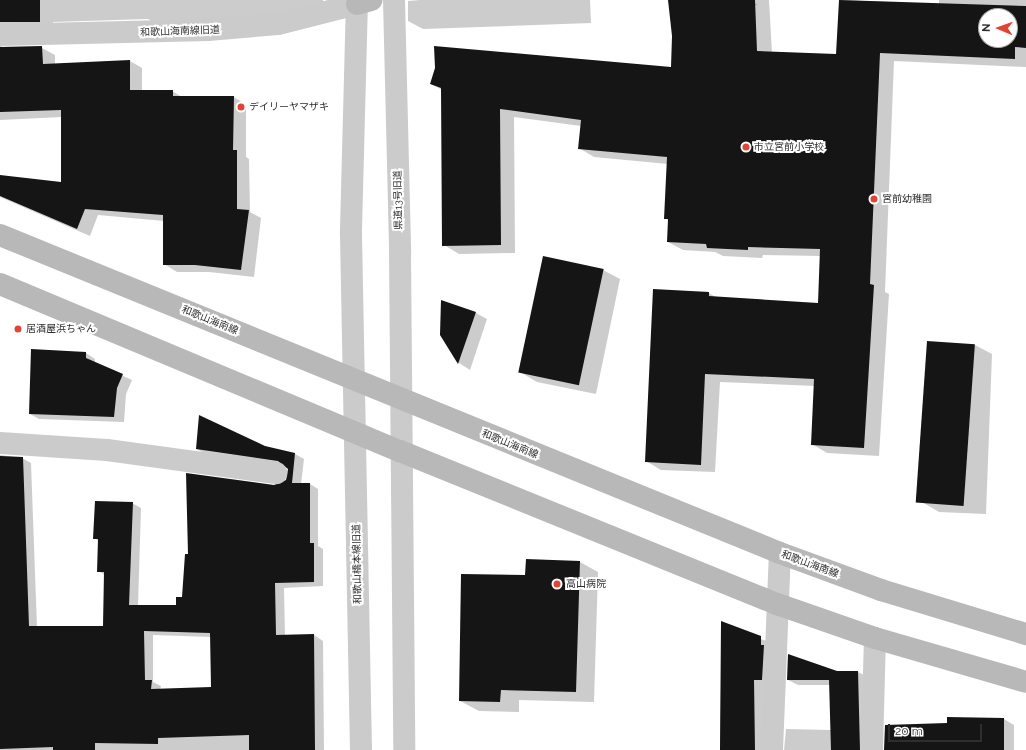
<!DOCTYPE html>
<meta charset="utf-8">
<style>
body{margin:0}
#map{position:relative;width:1026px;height:750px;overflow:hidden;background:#fff;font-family:Raleway,"Noto Sans JP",sans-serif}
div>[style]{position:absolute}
.shadow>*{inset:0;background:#0003}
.building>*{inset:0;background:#151515;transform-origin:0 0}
.minor>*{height:22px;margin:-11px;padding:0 11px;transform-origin:11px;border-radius:11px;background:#cbcbcb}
.tertiary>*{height:22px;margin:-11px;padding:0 11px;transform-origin:11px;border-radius:11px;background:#cbcbcb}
.secondary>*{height:22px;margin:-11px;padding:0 11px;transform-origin:11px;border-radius:11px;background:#b8b8b8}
.dots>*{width:11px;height:11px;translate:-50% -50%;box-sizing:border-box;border:2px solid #fff;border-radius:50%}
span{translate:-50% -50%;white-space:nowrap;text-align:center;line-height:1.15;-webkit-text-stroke:4px #fff;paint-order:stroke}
.street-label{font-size:10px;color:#2e2e2e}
.poi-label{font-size:10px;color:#2e2e2e}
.left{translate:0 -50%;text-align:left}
.north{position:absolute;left:978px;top:8px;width:40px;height:40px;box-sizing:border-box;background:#fff;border:1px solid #ababab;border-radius:50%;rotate:272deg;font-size:11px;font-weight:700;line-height:16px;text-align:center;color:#2e2e2e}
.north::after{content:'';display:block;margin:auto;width:14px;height:18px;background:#e14334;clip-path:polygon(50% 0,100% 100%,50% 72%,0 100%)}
.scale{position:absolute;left:888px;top:724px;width:94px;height:18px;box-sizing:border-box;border:2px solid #2e2e2e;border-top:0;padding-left:5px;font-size:12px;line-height:14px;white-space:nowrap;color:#2e2e2e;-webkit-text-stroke:3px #fff;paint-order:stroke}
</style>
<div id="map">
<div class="shadow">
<div style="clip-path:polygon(0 0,323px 0,323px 10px,159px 26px,148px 19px,53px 22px,53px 28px,0 42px)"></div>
<div style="clip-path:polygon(420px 0,590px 0,591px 23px,423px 29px,408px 21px,408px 1px)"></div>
<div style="clip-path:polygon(evenodd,669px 0,769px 0,772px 53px,837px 56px,840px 0,939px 4px,939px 0,1026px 0,1026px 67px,894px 61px,885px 292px,889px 294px,879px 456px,827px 453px,812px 444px,815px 386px,720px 382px,715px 472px,661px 470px,646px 461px,654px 290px,709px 293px,717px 298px,819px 304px,821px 256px,763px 255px,762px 258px,723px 256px,715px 252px,683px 250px,668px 242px,669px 221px,665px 218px,668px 164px,594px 157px,579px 148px,581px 126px,514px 117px,515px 253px,459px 254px,444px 245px,442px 90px,432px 84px,672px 69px,673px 36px,669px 0,986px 16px,1010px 16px,1010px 40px,986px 40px,986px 16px)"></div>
<div style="clip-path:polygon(0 43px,2px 48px,42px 48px,55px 55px,55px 65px,130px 61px,142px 68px,142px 91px,172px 91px,182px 97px,234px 97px,246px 105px,246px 157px,249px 159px,250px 212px,261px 218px,254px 277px,209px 272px,177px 272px,164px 264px,164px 221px,98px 215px,90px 236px,0 197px,0 176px,62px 183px,62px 117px,0 120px)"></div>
<div style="clip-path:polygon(603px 270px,620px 279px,596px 394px,537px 382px,520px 372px)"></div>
<div style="clip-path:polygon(476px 313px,487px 319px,470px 370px,459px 363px,441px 334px)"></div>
<div style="clip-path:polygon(975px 345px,992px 354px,986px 514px,939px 512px,922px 502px)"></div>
<div style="clip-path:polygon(86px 353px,95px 359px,95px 363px,132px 380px,126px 394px,124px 422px,39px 419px,30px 414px)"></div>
<div style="clip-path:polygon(evenodd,265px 447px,295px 454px,304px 459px,301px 484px,310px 484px,318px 489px,318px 546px,323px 549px,323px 586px,284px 588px,285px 636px,314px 635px,323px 641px,324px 750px,0 750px,0 455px,22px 458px,31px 463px,37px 627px,104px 627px,105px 575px,98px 571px,99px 541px,94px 538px,132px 503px,141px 508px,138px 606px,177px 606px,183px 598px,189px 555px,274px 486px,287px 481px,289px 468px,285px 465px,205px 454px,197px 449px,265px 447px,153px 635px,211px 637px,212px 688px,160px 690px,161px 686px,153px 682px,153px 635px)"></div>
<div style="clip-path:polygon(580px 562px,598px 572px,594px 702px,519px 700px,519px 712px,479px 711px,460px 701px,526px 576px)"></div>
<div style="clip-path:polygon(722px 623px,771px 643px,770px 750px,720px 750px)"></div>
<div style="clip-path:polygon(837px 672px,858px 672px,868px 677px,869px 750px,784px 750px,786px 729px,831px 730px,830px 685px,798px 685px,788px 680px)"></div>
<div style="clip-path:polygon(948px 718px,1004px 719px,1014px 725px,1014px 750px,884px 750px,948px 724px)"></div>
</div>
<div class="building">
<div style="left:0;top:0;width:40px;height:22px"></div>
<div style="clip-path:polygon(evenodd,668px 0,755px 0,757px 51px,836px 54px,839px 0,1026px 6px,1026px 48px,1015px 47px,1015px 59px,880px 53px,870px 284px,874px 285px,864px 448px,811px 445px,814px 379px,705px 374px,701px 465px,645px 462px,653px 289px,709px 292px,709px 296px,818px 303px,820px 249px,748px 247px,748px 250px,707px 248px,706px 244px,667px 242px,668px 219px,664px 219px,667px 157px,578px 149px,581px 120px,500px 109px,501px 245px,442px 246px,441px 88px,430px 84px,435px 68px,434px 46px,671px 67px,672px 36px,668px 0,986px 16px,1010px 16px,1010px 40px,986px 40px,986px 16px)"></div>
<div style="clip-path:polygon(42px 46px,43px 64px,130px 60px,130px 90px,173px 90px,173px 96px,234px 96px,233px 150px,237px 150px,237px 209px,249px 210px,241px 270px,195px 265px,163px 265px,163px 215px,85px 209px,77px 229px,0 196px,0 175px,61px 182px,61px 110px,0 112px,0 47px)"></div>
<div style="left:543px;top:256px;width:62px;height:119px;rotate:12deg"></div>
<div style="clip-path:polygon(441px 300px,476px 312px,458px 364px,440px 335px)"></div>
<div style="left:927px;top:341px;width:48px;height:162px;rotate:4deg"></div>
<div style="clip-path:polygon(31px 349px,86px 352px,86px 358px,123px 374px,117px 388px,114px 417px,29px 414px)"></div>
<div style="clip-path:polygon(evenodd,199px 415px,265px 446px,295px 453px,292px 483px,310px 483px,310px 543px,314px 543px,314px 582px,275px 583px,276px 635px,314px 634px,315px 750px,249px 750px,249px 735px,158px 738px,158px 744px,95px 743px,95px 750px,53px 750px,53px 747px,0 749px,0 456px,23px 457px,29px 626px,103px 626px,104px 572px,97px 572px,98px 539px,93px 539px,95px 501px,133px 502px,129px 605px,176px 605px,176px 597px,182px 597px,185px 554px,188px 554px,186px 473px,274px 485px,286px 480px,288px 469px,278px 461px,196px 449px,199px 415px,144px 631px,210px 633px,211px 687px,151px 689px,152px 680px,145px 680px,144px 631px)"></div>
<div style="clip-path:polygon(526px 559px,580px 561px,576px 692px,501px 690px,500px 702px,459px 701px,461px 574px,525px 575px)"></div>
<div style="clip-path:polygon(721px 621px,761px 636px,761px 645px,764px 645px,762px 680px,754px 680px,755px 750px,720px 750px)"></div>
<div style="clip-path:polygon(788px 654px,837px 671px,858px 671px,860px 750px,831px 750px,829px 680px,787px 680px)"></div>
<div style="clip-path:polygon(947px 717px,1004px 718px,1004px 750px,884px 750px,885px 725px,947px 723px)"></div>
</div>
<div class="minor">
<div style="left:0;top:35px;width:208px;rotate:-1.4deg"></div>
<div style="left:208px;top:30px;width:70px;rotate:-4.9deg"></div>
<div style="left:278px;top:24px;width:81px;rotate:-14.2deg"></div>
<div style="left:357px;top:4px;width:5px;rotate:-127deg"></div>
<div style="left:0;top:443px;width:107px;rotate:3.7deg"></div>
<div style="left:107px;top:450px;width:171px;rotate:7.8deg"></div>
<div style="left:772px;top:750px;width:197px;rotate:-87.7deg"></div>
<div style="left:872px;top:750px;width:112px;rotate:-88.5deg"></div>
</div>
<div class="tertiary">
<div style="left:357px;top:0;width:235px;rotate:91.5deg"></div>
<div style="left:351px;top:235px;width:515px;rotate:88.89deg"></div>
<div style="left:394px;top:0;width:254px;rotate:88.6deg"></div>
<div style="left:400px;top:254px;width:496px;rotate:89.5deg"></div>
</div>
<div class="secondary">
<div style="left:357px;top:4px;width:15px;rotate:-16deg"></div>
<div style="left:0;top:235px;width:842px;rotate:22.18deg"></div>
<div style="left:780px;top:553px;width:108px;rotate:20.1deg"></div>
<div style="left:881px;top:590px;width:152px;rotate:16.9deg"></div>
<div style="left:0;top:284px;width:433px;rotate:22.7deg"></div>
<div style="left:400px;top:451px;width:407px;rotate:22.1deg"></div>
<div style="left:777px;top:604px;width:104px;rotate:19.1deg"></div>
<div style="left:875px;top:638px;width:157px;rotate:16.2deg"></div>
</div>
<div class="dots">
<div style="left:241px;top:107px;background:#e14334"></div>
<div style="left:746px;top:147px;background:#e14334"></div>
<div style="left:874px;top:199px;background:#e14334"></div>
<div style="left:18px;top:329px;background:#e14334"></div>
<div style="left:557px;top:584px;background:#e14334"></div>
</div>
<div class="street-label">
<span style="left:180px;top:31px;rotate:-2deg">和歌山海南線旧道</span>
<span style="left:398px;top:200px;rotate:-91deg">県道13号旧道</span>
<span style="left:210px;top:320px;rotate:22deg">和歌山海南線</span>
<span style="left:510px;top:444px;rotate:22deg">和歌山海南線</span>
<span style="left:357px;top:564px;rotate:-91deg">和歌山橋本線旧道</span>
<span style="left:810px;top:564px;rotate:20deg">和歌山海南線</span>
</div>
<div class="poi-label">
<span class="left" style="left:249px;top:107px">デイリーヤマザキ</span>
<span class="left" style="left:754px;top:147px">市立宮前小学校</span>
<span class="left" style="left:882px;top:199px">宮前幼稚園</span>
<span class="left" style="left:26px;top:329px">居酒屋浜ちゃん</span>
<span class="left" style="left:566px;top:584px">高山病院</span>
</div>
<div class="north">N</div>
<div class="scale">20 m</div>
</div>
